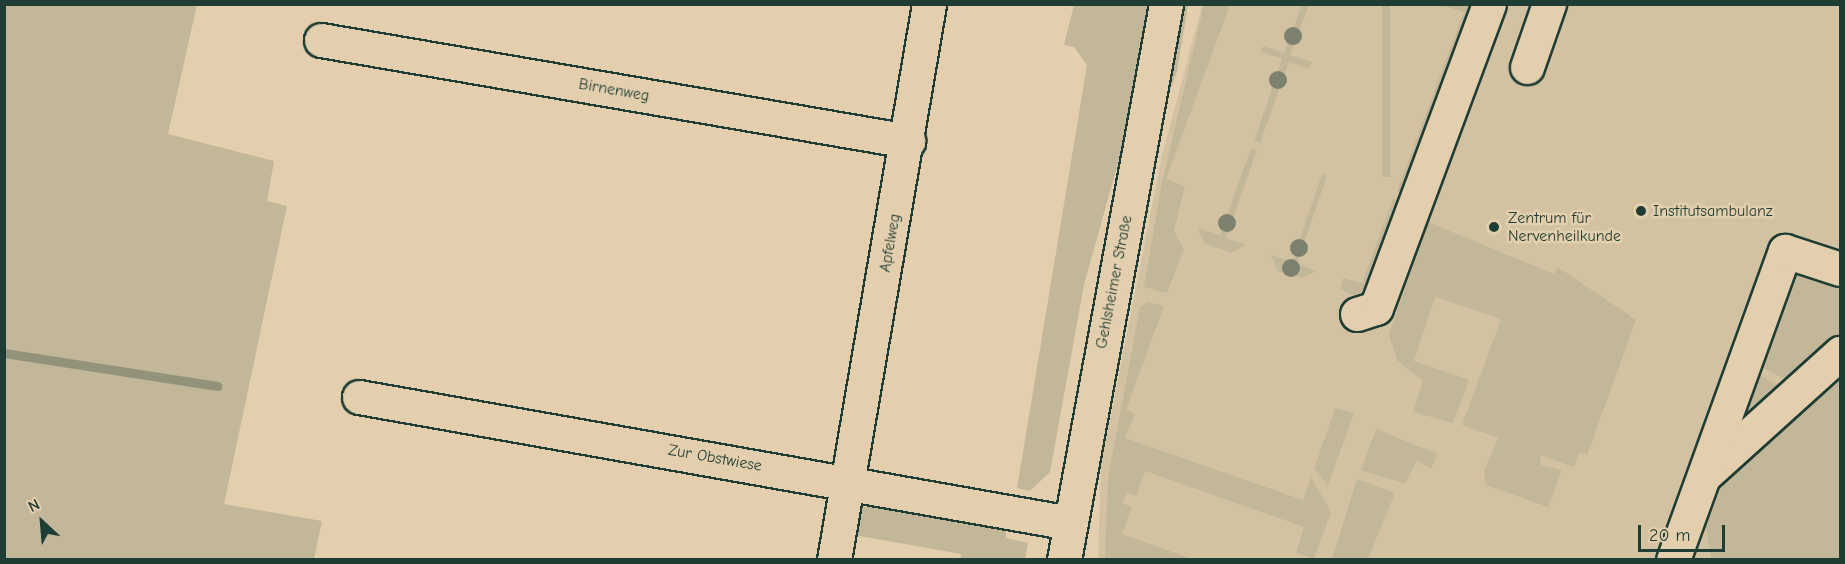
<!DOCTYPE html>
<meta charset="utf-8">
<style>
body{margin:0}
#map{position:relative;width:1845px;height:564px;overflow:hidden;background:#e3cfad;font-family:"Comic Neue",sans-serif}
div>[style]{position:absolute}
.built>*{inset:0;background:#d2c2a2}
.green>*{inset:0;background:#c3b79a;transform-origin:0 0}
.stream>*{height:9px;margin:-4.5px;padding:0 4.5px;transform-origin:4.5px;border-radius:4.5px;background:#93937c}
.roads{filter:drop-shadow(2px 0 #1f3d34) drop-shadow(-2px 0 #1f3d34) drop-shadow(0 2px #1f3d34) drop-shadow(0 -2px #1f3d34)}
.minor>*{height:33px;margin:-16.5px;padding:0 16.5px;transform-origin:16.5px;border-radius:16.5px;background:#e3cfad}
.trees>*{width:18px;height:18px;margin:-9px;border-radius:50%;background:#7c826d}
.dots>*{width:16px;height:16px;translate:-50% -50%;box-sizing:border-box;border:3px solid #e3cfad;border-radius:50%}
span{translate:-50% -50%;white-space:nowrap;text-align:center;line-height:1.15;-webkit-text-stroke:5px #e3cfad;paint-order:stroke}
.street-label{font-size:16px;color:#1f3d34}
.poi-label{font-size:16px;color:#1f3d34}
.left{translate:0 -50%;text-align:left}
.frame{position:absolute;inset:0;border:6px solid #1f3d34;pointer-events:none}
.north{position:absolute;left:12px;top:492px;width:60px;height:60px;-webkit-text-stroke:4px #e3cfad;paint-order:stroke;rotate:334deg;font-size:16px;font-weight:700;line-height:24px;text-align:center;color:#1f3d34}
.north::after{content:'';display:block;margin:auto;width:21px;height:27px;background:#1f3d34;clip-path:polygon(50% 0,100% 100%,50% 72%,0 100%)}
.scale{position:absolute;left:1638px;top:525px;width:87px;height:27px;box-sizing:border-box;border:3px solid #1f3d34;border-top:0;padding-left:8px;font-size:18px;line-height:21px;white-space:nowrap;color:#1f3d34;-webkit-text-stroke:4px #e3cfad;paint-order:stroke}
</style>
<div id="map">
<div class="built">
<div style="clip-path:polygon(1202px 5px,1840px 5px,1840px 559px,1098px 560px,1101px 466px,1161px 160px)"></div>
</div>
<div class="green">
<div style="clip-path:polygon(1204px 4px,1230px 5px,1166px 179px,1185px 186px,1174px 231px,1184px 249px,1167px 293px,1144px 287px,1161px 187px)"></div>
<div style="clip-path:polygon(1302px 4px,1309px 5px,1290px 55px,1312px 62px,1309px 69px,1289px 62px,1260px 143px,1254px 141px,1282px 59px,1261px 52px,1263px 46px,1284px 53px)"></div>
<div style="clip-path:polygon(4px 5px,197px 5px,168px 134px,274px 161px,267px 201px,287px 206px,224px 504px,322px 521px,314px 559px,5px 559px)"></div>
<div style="clip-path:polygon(1074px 5px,1150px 5px,1126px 134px,1084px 285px,1050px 472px,1030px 491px,1017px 488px,1087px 65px,1074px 47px,1064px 45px)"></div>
<div style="clip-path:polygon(1179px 5px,1188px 5px,1177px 71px,1160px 119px)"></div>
<div style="left:1382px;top:5px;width:8px;height:172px"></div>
<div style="clip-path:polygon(1440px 5px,1479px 5px,1411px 196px,1397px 191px,1464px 12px)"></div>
<div style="clip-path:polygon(1251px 148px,1257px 150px,1226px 238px,1246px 245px,1231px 253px,1204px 243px,1198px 228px,1220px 235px)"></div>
<div style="clip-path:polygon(1322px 174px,1327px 176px,1297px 264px,1317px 271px,1302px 278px,1277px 271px,1271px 255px,1292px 262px)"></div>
<div style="clip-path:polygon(1393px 199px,1408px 203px,1372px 290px,1353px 295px,1340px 290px,1343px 278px,1362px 283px)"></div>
<div style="clip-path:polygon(1428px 222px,1554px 274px,1558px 267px,1636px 320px,1587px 455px,1579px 452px,1574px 467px,1540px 455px,1541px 465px,1562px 470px,1548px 507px,1486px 485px,1484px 471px,1498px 438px,1462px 425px,1501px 319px,1435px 297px,1414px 361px,1469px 380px,1453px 423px,1413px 412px,1423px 381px,1397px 360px,1389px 335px)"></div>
<div style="clip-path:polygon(1792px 271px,1840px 277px,1840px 346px,1797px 386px,1756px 364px)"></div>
<div style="clip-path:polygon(1148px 302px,1164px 306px,1126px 410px,1135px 414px,1125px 438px,1303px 500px,1311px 477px,1331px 512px,1314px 559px,1296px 553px,1304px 527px,1145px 471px,1136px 496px,1127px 493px,1122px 503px,1132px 507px,1122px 534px,1192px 559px,1105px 559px,1108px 478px,1140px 307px)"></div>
<div style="clip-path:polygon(1840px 362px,1840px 559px,1711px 559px,1703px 509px,1715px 476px)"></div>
<div style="clip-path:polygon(1753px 371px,1790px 393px,1723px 450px)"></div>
<div style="clip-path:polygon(1335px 408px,1354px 413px,1328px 485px,1314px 469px)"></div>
<div style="clip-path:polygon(1376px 429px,1438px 454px,1431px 469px,1417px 460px,1405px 484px,1361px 470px)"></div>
<div style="clip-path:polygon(1357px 479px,1395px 493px,1368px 559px,1332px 559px)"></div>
<div style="clip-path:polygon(884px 503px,1006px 528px,1006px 538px,1028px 543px,1025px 559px,960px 560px,961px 554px,854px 535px,861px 508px)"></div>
</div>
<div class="stream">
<div style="left:4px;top:353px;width:216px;rotate:8.8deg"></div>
</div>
<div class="roads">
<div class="minor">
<div style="left:321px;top:40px;width:596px;rotate:9.76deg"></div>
<div style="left:1527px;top:67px;width:67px;rotate:-70.8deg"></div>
<div style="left:1357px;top:314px;width:20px;rotate:-18deg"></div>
<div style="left:1376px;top:308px;width:324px;rotate:-69.6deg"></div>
<div style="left:359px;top:397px;width:722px;rotate:10.05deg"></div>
<div style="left:1706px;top:474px;width:181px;rotate:-42.1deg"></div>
<div style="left:834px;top:560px;width:564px;rotate:-80.3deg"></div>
<div style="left:1064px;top:560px;width:565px;rotate:-79.6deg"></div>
<div style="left:1673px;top:560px;width:329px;rotate:-70.1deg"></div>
<div style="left:1785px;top:251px;width:58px;rotate:18.1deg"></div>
</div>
</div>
<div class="trees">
<div style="left:1293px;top:36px"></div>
<div style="left:1278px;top:80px"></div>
<div style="left:1227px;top:223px"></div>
<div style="left:1299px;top:248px"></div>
<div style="left:1291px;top:268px"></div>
</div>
<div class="dots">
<div style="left:1641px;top:211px;background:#1f3d34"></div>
<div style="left:1494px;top:227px;background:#1f3d34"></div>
</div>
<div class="street-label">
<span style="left:614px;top:90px;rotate:10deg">Birnenweg</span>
<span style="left:890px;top:243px;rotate:-80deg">Apfelweg</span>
<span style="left:1114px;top:282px;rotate:-79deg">Gehlsheimer Straße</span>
<span style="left:715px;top:458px;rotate:10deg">Zur Obstwiese</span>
</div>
<div class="poi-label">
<span class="left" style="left:1653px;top:211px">Institutsambulanz</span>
<span class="left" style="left:1508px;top:227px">Zentrum für<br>Nervenheilkunde</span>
</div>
<div class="frame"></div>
<div class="north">N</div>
<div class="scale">20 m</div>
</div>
